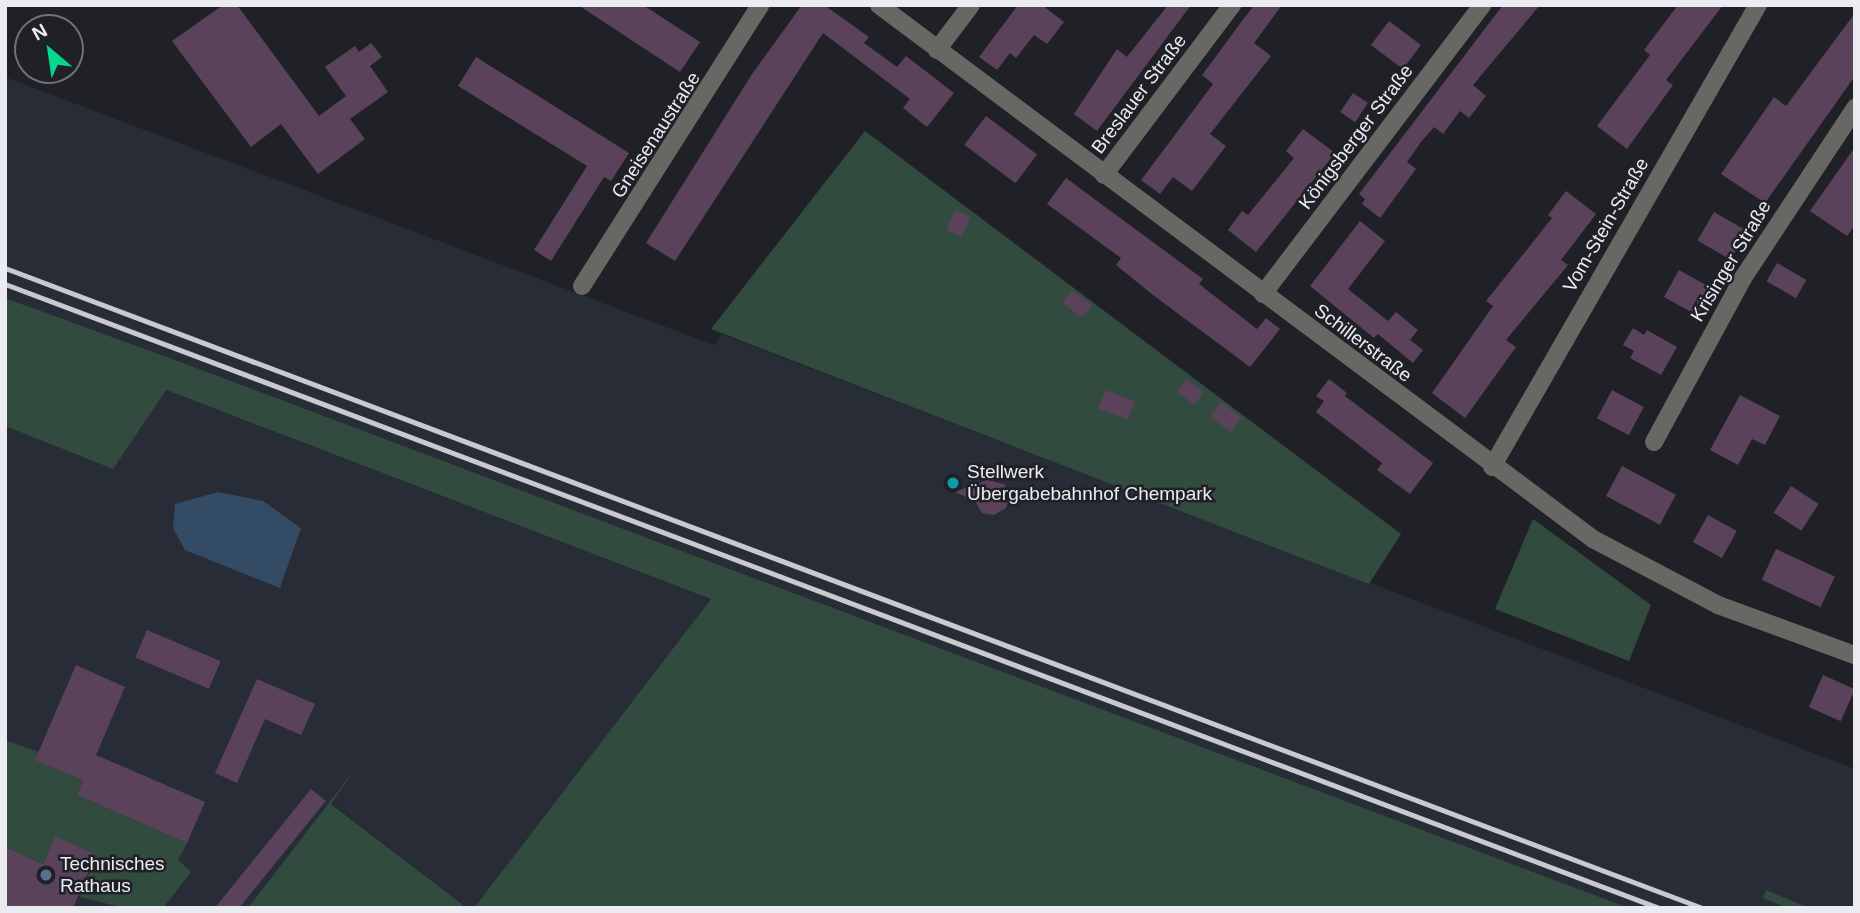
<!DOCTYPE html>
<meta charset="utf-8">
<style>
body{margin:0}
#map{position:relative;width:1860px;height:913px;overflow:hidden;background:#1f2127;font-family:Arial,sans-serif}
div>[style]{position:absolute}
.built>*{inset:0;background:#282c37}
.green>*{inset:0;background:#314c3f}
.water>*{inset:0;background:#334b64}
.building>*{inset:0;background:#5a425b;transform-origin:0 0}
.street>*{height:18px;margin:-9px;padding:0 9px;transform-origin:9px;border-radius:9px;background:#686763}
.rail>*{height:5px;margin:-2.5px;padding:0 2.5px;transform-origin:2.5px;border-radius:2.5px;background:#c9cacf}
.dots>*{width:19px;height:19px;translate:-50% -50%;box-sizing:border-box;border:4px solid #1f2127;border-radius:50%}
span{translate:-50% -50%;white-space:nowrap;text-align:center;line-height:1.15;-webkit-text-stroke:5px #1f2127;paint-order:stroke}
.street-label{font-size:19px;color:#ebecf1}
.poi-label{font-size:19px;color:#ebecf1}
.left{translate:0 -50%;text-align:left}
.frame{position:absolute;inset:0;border:7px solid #ebecf1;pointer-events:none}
.north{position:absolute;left:14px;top:14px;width:70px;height:70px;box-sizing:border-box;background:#1f2127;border:2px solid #717278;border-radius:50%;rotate:331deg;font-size:19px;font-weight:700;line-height:28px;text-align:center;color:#ebecf1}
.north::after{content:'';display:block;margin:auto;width:24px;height:32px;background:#03d98b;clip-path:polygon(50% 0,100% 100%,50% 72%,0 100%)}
</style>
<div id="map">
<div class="built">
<div style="clip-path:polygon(5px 77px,714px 345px,721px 334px,1855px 769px,1855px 908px,1629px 908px,5px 298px)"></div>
<div style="clip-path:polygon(165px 390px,711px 599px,474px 908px,467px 908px,331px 803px,343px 785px,248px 908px,5px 908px,5px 426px,113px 469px)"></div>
</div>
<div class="green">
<div style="clip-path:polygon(865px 131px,1401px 534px,1369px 584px,711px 329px)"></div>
<div style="clip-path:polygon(5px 298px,183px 363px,1629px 908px,474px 908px,711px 599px,166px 390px,113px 469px,5px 426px)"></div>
<div style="clip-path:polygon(1533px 519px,1651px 605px,1629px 661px,1495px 609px)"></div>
<div style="clip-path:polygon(5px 740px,38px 752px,36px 760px,83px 780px,77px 795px,187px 843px,178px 860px,191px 872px,163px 908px,124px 908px,80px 897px,96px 854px,55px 836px,43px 864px,5px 847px)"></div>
<div style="clip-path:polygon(355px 769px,331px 804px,467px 908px,248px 908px)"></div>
<div style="clip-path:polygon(1766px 890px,1809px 908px,1787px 908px,1763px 898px)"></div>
</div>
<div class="water">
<div style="clip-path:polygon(218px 492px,263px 501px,301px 528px,280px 588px,185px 550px,173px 528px,175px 504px)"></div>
</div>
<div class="building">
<div style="clip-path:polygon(223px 5px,237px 5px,319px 116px,346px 96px,325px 67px,355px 46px,359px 52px,371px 43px,382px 57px,370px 66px,388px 92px,350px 119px,365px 139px,318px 174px,281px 124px,251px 147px,172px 41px)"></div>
<div style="clip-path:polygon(578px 5px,643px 5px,700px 42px,680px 72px)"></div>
<div style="clip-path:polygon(802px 5px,824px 5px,869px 37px,864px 43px,897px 67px,906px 56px,954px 93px,927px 127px,903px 108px,910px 99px,823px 33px,675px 261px,646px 243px,752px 74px)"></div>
<div style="clip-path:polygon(1018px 5px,1042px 5px,1064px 22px,1047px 44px,1034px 35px,1016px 58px,1010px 53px,997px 70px,979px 57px)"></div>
<div style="clip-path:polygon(1168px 5px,1191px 5px,1097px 131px,1074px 114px,1117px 49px,1127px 57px)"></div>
<div style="clip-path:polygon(1254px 5px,1282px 5px,1254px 43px,1271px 56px,1210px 134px,1226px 146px,1192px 191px,1173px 177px,1160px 194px,1141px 180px,1213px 84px,1202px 75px)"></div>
<div style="clip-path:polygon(1503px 5px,1540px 5px,1473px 85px,1486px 96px,1469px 118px,1460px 111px,1443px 134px,1434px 127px,1421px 142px,1407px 162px,1416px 169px,1380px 218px,1362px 204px,1365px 199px,1359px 194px)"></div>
<div style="clip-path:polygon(1678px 5px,1723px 5px,1666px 80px,1673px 85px,1627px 149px,1597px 126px,1650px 55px,1644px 50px)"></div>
<div style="clip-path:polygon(1855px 13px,1855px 76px,1765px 203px,1721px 174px,1774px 97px,1786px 106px)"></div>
<div style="left:1389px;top:21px;width:40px;height:30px;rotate:37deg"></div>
<div style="clip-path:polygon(476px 57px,629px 153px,611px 181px,604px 177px,551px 261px,534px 250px,587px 166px,458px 86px)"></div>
<div style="left:1353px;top:93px;width:18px;height:23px;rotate:34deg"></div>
<div style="left:986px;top:116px;width:64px;height:36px;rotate:37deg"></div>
<div style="clip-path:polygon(1303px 129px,1335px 153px,1256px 252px,1228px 230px,1242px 211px,1248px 215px,1294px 158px,1286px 151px)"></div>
<div style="clip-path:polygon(1855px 147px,1855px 225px,1847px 236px,1810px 211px)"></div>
<div style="clip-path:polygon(1066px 178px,1203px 279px,1199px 284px,1257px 329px,1266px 318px,1280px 329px,1250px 367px,1153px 295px,1116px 265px,1121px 258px,1047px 204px)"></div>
<div style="clip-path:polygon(1566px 191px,1596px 214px,1561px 260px,1568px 265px,1506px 340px,1516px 347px,1465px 418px,1432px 393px,1493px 306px,1486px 301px,1552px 218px,1548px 215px)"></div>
<div style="left:955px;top:210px;width:17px;height:22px;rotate:24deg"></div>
<div style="left:1714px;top:212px;width:38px;height:33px;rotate:30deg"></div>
<div style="clip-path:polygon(1360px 221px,1385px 241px,1348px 289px,1388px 321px,1396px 312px,1418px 330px,1410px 340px,1423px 350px,1413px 363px,1378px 334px,1374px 338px,1310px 286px)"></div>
<div style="left:1777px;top:263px;width:34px;height:21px;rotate:30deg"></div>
<div style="left:1679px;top:270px;width:38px;height:31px;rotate:29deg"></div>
<div style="left:1072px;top:290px;width:25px;height:16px;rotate:37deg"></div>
<div style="clip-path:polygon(1633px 328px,1644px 335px,1647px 330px,1677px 347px,1661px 375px,1630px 358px,1634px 351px,1623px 345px)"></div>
<div style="left:1186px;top:379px;width:22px;height:16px;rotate:36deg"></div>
<div style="clip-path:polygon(1329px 379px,1347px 393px,1345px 396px,1433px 463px,1410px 494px,1377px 470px,1382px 463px,1316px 412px,1324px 401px,1316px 396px)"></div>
<div style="left:1105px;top:390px;width:32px;height:20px;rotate:20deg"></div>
<div style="left:1612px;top:390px;width:36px;height:32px;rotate:28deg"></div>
<div style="clip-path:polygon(1740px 395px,1780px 416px,1765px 445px,1752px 439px,1738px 465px,1710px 450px)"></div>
<div style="left:1221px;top:402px;width:26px;height:18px;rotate:37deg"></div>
<div style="left:1622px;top:466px;width:61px;height:34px;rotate:28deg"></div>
<div style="clip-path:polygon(987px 480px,1004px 484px,1010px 496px,1006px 508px,994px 515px,982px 513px,975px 501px,955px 492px)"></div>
<div style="left:1791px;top:486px;width:33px;height:32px;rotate:33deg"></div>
<div style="left:1708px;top:515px;width:33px;height:31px;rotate:29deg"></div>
<div style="left:1776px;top:549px;width:65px;height:34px;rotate:25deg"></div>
<div style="left:147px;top:630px;width:80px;height:30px;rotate:23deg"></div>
<div style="clip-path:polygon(76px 665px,125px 687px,96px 755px,205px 802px,187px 843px,77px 795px,83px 780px,35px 760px)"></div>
<div style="left:1823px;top:675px;width:35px;height:35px;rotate:24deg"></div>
<div style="clip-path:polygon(257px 679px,315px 704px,301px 735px,265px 719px,237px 783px,215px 773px)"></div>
<div style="left:311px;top:789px;width:19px;height:152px;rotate:39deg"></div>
<div style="clip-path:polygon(55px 836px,96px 854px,73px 908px,5px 908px,5px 847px,43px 864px)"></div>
</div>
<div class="street">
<div style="left:879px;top:5px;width:892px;rotate:36.79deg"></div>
<div style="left:1593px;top:539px;width:141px;rotate:27.8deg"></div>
<div style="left:1718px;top:605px;width:146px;rotate:20.1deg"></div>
<div style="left:937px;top:50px;width:56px;rotate:-52.9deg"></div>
<div style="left:1104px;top:175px;width:213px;rotate:-53deg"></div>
<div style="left:582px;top:286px;width:333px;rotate:-57.6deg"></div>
<div style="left:1263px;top:294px;width:363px;rotate:-52.8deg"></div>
<div style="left:1654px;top:442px;width:187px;rotate:-61.5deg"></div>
<div style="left:1743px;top:278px;width:204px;rotate:-56.6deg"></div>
<div style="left:1492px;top:467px;width:533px;rotate:-60.07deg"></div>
</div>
<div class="rail">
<div style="left:5px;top:268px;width:1814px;rotate:20.66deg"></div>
<div style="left:5px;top:284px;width:1768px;rotate:20.67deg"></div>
</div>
<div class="dots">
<div style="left:953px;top:483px;background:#0f9aa8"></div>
<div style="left:46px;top:875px;background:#5c6f8a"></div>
</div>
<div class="street-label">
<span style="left:1139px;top:94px;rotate:-53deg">Breslauer Straße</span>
<span style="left:656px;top:135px;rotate:-57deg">Gneisenaustraße</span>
<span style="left:1356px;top:137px;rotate:-53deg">Königsberger Straße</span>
<span style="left:1606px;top:225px;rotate:-60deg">Vom-Stein-Straße</span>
<span style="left:1731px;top:261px;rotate:-59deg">Krisinger Straße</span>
<span style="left:1363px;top:343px;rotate:37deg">Schillerstraße</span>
</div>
<div class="poi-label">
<span class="left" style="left:967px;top:483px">Stellwerk<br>Übergabebahnhof Chempark</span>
<span class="left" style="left:60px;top:875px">Technisches<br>Rathaus</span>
</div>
<div class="frame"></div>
<div class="north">N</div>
</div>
